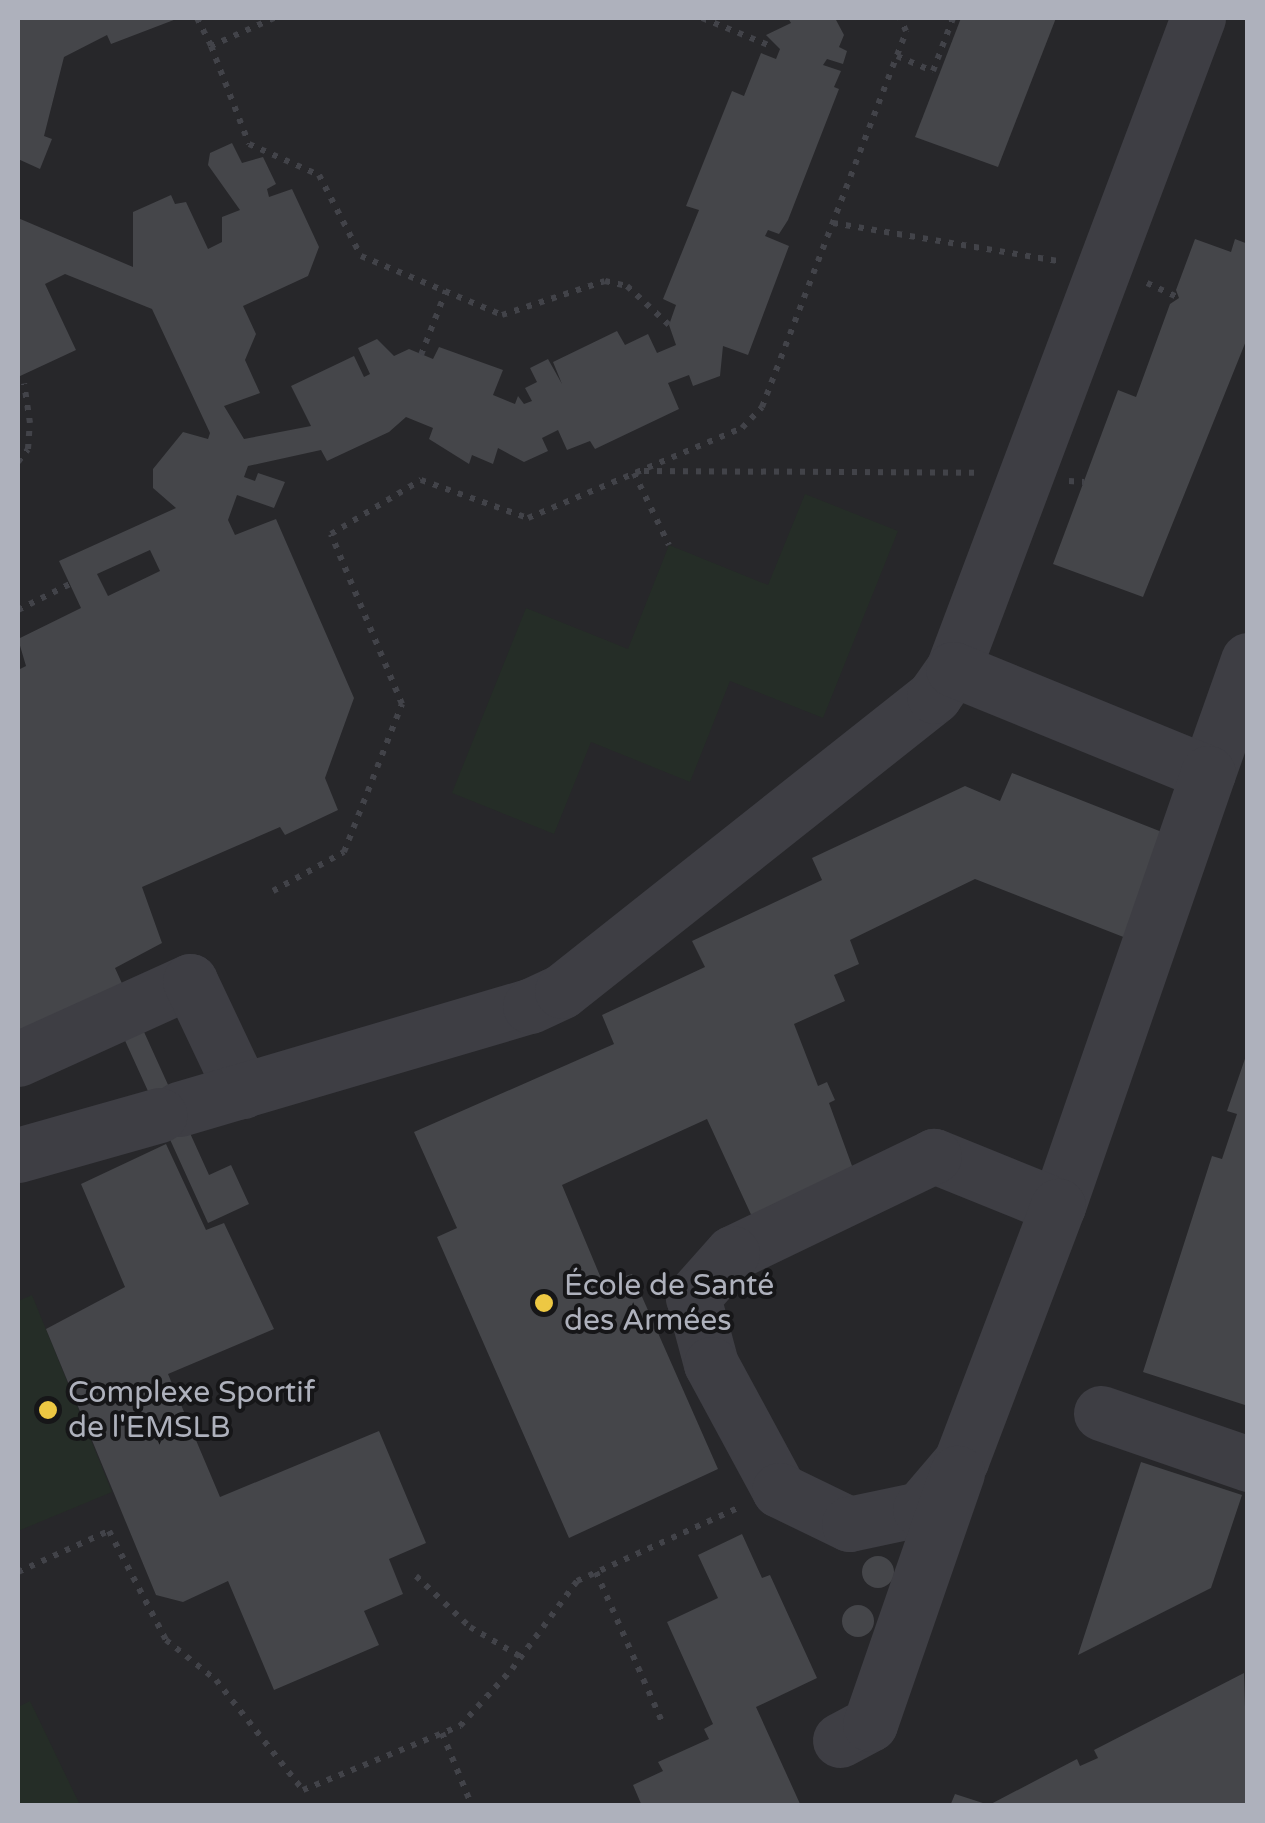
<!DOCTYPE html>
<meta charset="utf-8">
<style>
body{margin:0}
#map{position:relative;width:1265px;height:1823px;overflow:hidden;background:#1b1b1d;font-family:"Varela Round",sans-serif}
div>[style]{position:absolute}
.built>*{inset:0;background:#27272a;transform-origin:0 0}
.green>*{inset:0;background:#252d27}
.building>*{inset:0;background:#45464a}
.round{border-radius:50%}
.path>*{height:6px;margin-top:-3px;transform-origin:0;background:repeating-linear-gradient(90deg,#424349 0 5px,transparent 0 13px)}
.minor>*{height:55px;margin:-27.5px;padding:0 27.5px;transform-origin:27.5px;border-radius:27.5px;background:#3e3e44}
.dots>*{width:28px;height:28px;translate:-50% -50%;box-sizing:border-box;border:5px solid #161618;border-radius:50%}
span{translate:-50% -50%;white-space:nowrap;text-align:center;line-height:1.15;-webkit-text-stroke:8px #161618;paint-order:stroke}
.poi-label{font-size:30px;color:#aeb1bc}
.left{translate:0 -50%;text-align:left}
.frame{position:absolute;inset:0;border:20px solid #aeb1bc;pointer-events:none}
</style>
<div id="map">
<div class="built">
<div style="left:18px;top:18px;width:1229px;height:1787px"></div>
</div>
<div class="green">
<div style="clip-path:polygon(805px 494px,898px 531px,823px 718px,730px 681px,690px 782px,591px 742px,554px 834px,452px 793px,526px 608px,628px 649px,669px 545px,768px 585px)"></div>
<div style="clip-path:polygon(32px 1295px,112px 1492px,18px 1531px,18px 1301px)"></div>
<div style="clip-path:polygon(30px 1701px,80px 1805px,18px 1805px,18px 1707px)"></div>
</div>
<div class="building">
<div style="clip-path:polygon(18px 18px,179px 18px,111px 44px,107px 35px,64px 57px,44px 136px,52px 139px,40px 169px,18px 159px)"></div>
<div style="clip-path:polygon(evenodd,788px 18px,835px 18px,844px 35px,839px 47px,847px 51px,843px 64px,827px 59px,823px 65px,841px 71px,834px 87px,839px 89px,788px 220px,779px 234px,768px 230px,765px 236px,789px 246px,748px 355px,723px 346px,720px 376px,693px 386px,689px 375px,668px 383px,679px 409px,595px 449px,590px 441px,567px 450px,558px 430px,542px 438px,548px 451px,524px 462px,498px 448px,493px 464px,472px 455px,469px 464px,429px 439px,433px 428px,406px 417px,389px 432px,327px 461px,321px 450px,248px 466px,244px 477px,255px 481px,258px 473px,285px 482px,274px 508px,237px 495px,228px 520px,235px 535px,276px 519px,354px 698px,325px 778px,338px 810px,285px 835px,280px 827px,142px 887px,162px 943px,115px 968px,209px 1175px,231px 1165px,249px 1204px,208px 1223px,112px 1012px,18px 1036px,18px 670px,26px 666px,18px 639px,81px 608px,59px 561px,176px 508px,153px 488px,153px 469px,183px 432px,208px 439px,210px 433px,152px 309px,65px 274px,45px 284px,76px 350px,18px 377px,18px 218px,133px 267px,133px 212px,171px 195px,175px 204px,186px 202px,208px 249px,222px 242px,222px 217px,240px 210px,208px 165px,210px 153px,232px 143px,242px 163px,263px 157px,276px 184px,267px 189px,269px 197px,292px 189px,319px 247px,308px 276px,243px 306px,256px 334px,245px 360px,260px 393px,224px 406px,244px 439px,311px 426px,291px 386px,354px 356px,364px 377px,370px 374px,358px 348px,377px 339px,394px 356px,409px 349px,433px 359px,439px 347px,503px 370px,493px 395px,515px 404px,518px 396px,524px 404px,532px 401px,525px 388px,537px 382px,530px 368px,548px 359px,562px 384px,553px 362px,617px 331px,625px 345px,648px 334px,657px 353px,676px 345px,669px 325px,676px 305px,663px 299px,699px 210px,686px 206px,732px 91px,744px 96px,761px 53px,776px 59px,780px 49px,766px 35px,791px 23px,788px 18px,150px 550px,160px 571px,108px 596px,97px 574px,150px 550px)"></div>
<div style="clip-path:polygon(961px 18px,1056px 18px,998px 167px,915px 137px)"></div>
<div style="clip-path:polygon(1195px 239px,1231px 252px,1235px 239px,1248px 244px,1248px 336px,1143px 597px,1053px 564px,1118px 390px,1136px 397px,1170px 304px,1179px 298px,1176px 290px)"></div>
<div style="clip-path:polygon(1012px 773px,1167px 834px,1126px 938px,975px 879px,850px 940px,859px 964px,834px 975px,845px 1001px,794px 1024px,818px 1086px,827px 1082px,835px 1100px,829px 1103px,855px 1174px,754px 1221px,707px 1119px,562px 1185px,603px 1283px,632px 1274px,718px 1469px,569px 1538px,437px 1237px,457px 1228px,414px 1132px,614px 1044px,602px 1015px,705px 967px,692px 941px,822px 880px,812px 858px,965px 786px,1000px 801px)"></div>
<div style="clip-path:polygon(1248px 1050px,1248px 1406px,1143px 1372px,1212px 1156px,1222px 1159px,1237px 1114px,1227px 1111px)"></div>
<div style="clip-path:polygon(166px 1144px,206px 1230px,224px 1223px,274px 1329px,168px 1374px,220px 1497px,379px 1431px,426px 1543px,389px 1559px,403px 1594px,364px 1611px,379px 1645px,274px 1690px,228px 1581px,183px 1602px,156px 1595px,46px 1329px,125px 1287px,81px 1184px)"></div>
<div style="clip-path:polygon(1141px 1462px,1242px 1495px,1211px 1588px,1078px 1655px)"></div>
<div style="clip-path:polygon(742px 1534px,762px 1578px,770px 1575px,817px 1678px,756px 1707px,801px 1806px,642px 1806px,633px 1785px,663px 1771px,658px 1762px,709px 1739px,704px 1729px,713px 1724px,667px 1622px,718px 1598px,698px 1555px)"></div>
<div class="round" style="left:862px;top:1556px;width:32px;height:32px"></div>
<div class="round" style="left:842px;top:1605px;width:32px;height:32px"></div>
<div style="clip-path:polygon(1244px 1673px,1248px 1806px,950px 1806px,955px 1794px,989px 1805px,1077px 1759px,1080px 1766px,1098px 1758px,1094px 1750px)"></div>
</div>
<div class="path">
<div style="left:197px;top:18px;width:31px;rotate:63deg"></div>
<div style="left:274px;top:18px;width:69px;rotate:156deg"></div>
<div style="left:211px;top:46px;width:105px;rotate:68.8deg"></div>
<div style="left:249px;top:144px;width:77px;rotate:23.9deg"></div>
<div style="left:319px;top:175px;width:91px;rotate:62.6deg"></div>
<div style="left:361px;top:256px;width:153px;rotate:22.7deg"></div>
<div style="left:502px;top:315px;width:108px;rotate:-18.3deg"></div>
<div style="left:605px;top:281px;width:23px;rotate:13deg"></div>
<div style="left:627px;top:286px;width:57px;rotate:42.9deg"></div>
<div style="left:702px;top:18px;width:77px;rotate:22.2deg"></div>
<div style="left:897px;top:56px;width:39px;rotate:23deg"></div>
<div style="left:933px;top:71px;width:57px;rotate:-69.3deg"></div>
<div style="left:833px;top:223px;width:228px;rotate:9.6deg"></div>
<div style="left:1147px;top:283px;width:35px;rotate:25deg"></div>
<div style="left:421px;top:355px;width:69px;rotate:-68.7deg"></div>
<div style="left:18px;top:462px;width:16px;rotate:-52deg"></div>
<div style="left:28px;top:449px;width:26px;rotate:-86deg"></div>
<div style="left:30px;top:423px;width:40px;rotate:-98.5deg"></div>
<div style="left:644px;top:471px;width:333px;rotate:0.3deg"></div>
<div style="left:634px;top:473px;width:80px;rotate:64.1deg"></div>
<div style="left:1069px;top:481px;width:15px;rotate:4deg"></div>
<div style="left:18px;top:610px;width:58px;rotate:-26.6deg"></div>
<div style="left:273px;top:891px;width:81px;rotate:-28.8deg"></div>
<div style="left:344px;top:852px;width:159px;rotate:-68.6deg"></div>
<div style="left:402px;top:704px;width:184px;rotate:-112.7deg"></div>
<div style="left:331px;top:534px;width:105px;rotate:-31deg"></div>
<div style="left:421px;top:480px;width:114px;rotate:19.6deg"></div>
<div style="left:528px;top:518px;width:232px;rotate:-22.8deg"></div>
<div style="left:742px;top:428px;width:29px;rotate:-46deg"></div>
<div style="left:762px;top:407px;width:403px;rotate:-69deg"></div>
<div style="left:906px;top:31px;width:14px;rotate:-115deg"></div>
<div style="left:18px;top:1572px;width:100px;rotate:-24.3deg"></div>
<div style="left:109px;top:1531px;width:123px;rotate:62.4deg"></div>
<div style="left:166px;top:1640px;width:64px;rotate:38.7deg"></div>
<div style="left:216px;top:1680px;width:140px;rotate:51.7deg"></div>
<div style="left:303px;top:1790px;width:170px;rotate:-22.2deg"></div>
<div style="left:460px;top:1726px;width:77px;rotate:-47.6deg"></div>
<div style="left:512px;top:1669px;width:109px;rotate:-53.5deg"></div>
<div style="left:577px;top:1581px;width:179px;rotate:-24.4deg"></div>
<div style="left:596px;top:1572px;width:166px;rotate:66.2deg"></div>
<div style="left:416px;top:1576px;width:74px;rotate:43.4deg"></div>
<div style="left:470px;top:1627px;width:59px;rotate:30.5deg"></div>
<div style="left:442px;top:1733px;width:79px;rotate:67.7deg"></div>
</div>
<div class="minor">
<div style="left:953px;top:669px;width:696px;rotate:-69.38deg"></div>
<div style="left:1208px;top:773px;width:120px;rotate:-70.5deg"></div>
<div style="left:18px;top:1059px;width:189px;rotate:-24.4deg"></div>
<div style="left:190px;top:981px;width:122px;rotate:64.7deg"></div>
<div style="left:179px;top:1109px;width:366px;rotate:-16.4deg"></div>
<div style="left:530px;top:1006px;width:35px;rotate:-25deg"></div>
<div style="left:562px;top:991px;width:475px;rotate:-38.4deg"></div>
<div style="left:934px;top:696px;width:33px;rotate:-55deg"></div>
<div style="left:953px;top:669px;width:275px;rotate:22.2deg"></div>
<div style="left:1208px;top:773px;width:458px;rotate:109.1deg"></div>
<div style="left:1058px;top:1206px;width:134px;rotate:-158deg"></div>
<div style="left:934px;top:1156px;width:224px;rotate:154.3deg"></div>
<div style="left:732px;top:1253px;width:59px;rotate:131.6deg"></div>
<div style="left:693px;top:1297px;width:69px;rotate:75deg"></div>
<div style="left:711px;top:1364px;width:143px;rotate:61.6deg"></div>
<div style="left:779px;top:1490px;width:78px;rotate:25.9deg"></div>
<div style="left:849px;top:1524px;width:73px;rotate:-11.9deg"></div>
<div style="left:920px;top:1509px;width:63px;rotate:-49.5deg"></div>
<div style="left:961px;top:1461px;width:273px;rotate:-69.2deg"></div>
<div style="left:18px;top:1155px;width:147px;rotate:-15.8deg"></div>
<div style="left:1101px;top:1413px;width:156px;rotate:19.1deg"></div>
<div style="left:840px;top:1740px;width:34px;rotate:-28deg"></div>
<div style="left:870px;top:1724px;width:266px;rotate:-70.9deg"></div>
</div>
<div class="dots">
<div style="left:544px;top:1303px;background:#edc843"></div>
<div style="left:48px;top:1410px;background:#edc843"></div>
</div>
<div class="poi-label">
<span class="left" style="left:564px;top:1303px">École de Santé<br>des Armées</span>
<span class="left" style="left:68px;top:1410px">Complexe Sportif<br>de l'EMSLB</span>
</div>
<div class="frame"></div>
</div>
